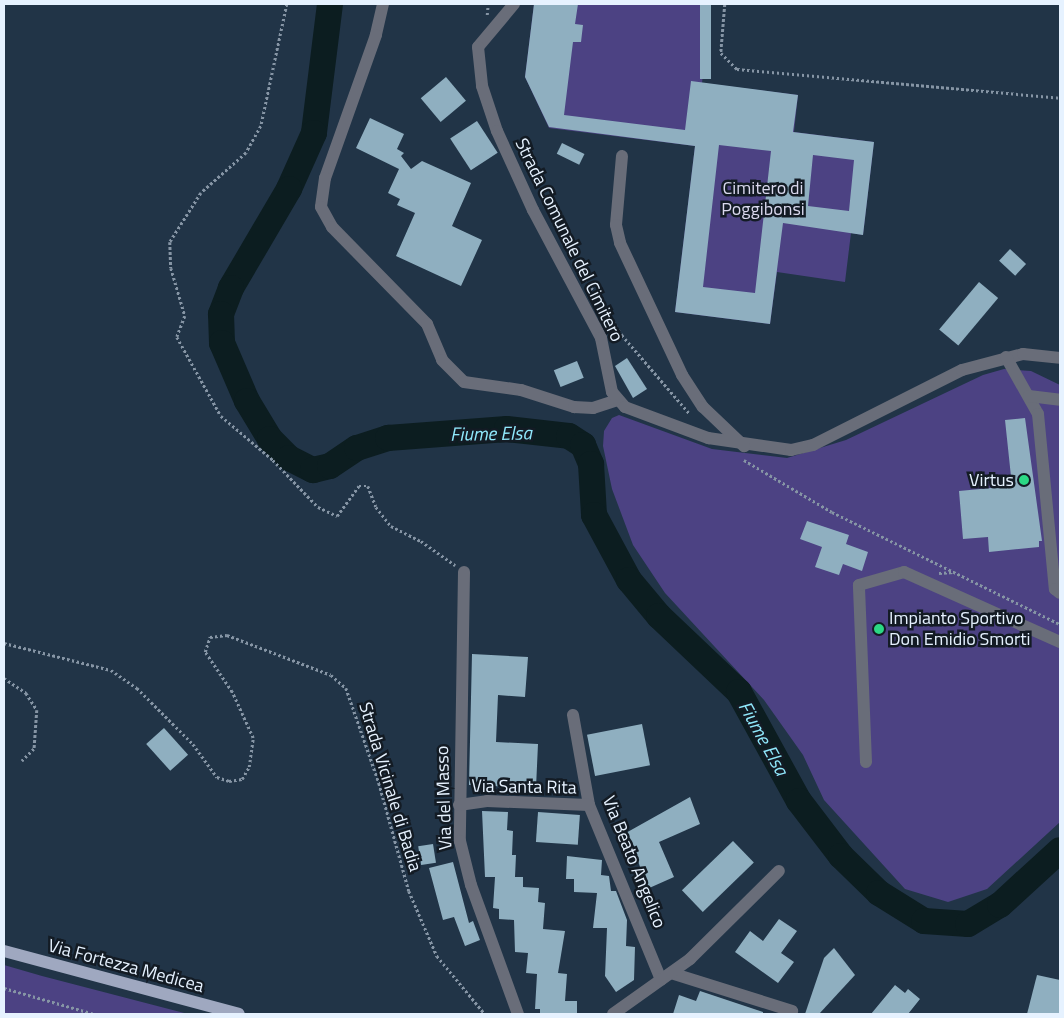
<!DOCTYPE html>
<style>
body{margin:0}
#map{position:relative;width:1064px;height:1018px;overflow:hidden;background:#213447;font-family:"Titillium Web",sans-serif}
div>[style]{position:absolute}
.green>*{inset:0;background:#4c4283}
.river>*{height:26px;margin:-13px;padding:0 13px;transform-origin:13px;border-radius:13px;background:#0c1d20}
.building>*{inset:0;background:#8fafc0;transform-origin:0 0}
.path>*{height:2.5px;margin-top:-1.25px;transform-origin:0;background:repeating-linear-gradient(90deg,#8695a5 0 2.5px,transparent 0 5px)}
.minor>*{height:12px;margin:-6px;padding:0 6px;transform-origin:6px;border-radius:6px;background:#696d79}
.major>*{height:12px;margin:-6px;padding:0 6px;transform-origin:6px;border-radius:6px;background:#9fa8c0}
.dots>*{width:14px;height:14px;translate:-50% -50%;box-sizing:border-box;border:2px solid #131b24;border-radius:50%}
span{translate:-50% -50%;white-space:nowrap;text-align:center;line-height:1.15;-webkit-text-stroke:5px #131b24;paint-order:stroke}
.park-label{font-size:18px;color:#dad9ee}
.street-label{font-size:18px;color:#e6f2ff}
.poi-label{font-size:18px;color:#e6f2ff}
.right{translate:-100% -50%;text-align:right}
.left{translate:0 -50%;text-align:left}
.water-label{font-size:19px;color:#90e9fc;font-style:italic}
.frame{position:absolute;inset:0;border:5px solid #e6f2ff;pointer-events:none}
</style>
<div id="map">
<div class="green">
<div style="clip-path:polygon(534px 4px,711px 4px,702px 83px,798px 95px,794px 132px,874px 142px,863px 235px,851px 233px,845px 282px,777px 272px,770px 324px,675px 312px,695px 146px,549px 128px,525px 77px)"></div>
<div style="clip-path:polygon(1004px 369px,1031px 371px,1060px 385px,1060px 822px,987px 889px,948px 902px,905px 889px,824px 800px,803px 755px,764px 700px,665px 593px,633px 545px,612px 489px,603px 446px,604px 431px,612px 418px,619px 415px,712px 449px,787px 458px,846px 440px,983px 375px)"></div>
<div style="clip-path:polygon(4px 965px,42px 976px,188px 1014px,4px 1014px)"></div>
</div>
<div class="river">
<div style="left:330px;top:4px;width:130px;rotate:97.1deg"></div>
<div style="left:314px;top:133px;width:61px;rotate:114.1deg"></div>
<div style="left:289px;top:189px;width:115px;rotate:120.4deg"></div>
<div style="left:231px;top:288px;width:28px;rotate:111deg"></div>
<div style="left:221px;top:314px;width:29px;rotate:88deg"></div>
<div style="left:222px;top:343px;width:63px;rotate:66.7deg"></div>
<div style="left:247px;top:401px;width:44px;rotate:58.8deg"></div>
<div style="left:270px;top:439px;width:27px;rotate:45deg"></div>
<div style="left:289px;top:458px;width:27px;rotate:27deg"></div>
<div style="left:313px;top:470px;width:17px;rotate:-13deg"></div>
<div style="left:330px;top:466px;width:32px;rotate:-34deg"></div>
<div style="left:357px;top:448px;width:33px;rotate:-18deg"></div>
<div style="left:388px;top:438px;width:119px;rotate:-4.3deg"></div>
<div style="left:507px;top:429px;width:62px;rotate:6.4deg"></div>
<div style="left:569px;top:436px;width:17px;rotate:33deg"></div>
<div style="left:583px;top:445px;width:21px;rotate:67deg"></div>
<div style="left:591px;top:464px;width:51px;rotate:86.6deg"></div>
<div style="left:594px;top:515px;width:74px;rotate:61.7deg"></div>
<div style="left:629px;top:580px;width:47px;rotate:50.2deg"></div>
<div style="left:659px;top:616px;width:110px;rotate:43.5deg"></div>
<div style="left:739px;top:692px;width:124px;rotate:61.2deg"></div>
<div style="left:799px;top:801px;width:69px;rotate:52.6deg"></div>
<div style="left:841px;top:856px;width:53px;rotate:44.2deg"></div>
<div style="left:879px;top:893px;width:53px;rotate:31.9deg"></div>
<div style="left:924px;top:921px;width:44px;rotate:3.9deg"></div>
<div style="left:968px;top:924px;width:37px;rotate:-31deg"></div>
<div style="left:1000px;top:905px;width:81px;rotate:-42.5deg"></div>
</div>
<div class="building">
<div style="clip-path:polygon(evenodd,534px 4px,578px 4px,575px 24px,583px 25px,581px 42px,573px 42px,564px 115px,685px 130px,691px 81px,798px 95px,793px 132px,874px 142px,863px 235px,783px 223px,770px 324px,675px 312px,695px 146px,549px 127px,525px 77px,534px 4px,719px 145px,771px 151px,755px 293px,703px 287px,719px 145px,534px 4px,813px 155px,854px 160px,849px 211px,808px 206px,813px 155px)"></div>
<div style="left:700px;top:4px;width:11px;height:75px"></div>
<div style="left:446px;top:77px;width:31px;height:33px;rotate:50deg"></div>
<div style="clip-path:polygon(370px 118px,404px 134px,397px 149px,404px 153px,401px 156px,411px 169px,422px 161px,471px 183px,452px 226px,482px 240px,461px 286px,396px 256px,415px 213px,397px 205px,400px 199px,388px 193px,399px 169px,356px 148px)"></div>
<div style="left:477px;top:121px;width:38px;height:32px;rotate:57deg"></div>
<div style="left:562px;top:143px;width:25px;height:12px;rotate:26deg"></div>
<div style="left:1010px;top:249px;width:22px;height:16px;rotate:43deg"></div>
<div style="left:979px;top:282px;width:25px;height:62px;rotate:40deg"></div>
<div style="clip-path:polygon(627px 358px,647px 389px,633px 398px,615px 366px)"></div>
<div style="left:577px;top:361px;width:18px;height:25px;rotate:68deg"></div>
<div style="clip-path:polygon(1025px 418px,1042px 541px,1039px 541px,1039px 547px,989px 552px,988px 537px,963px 539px,959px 491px,1012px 486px,1005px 420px)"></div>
<div style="clip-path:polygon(807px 521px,849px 535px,846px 544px,868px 552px,862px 571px,843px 564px,839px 575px,815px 567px,822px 547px,800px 539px)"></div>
<div style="clip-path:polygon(472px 654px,528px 657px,525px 697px,498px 695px,496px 742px,538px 744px,536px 788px,469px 785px)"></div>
<div style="left:642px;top:724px;width:42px;height:56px;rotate:79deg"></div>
<div style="left:164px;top:728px;width:36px;height:24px;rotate:48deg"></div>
<div style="clip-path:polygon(690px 797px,700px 824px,659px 842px,674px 877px,647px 889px,633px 845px,630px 847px,624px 834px)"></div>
<div style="clip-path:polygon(482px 811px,508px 812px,507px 830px,513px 831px,512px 855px,516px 855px,515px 877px,523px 877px,523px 887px,539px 888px,538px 902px,545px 903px,543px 929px,565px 931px,558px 973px,567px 974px,565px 1001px,577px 1001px,577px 1014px,540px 1014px,540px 1009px,535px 1009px,537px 974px,526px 973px,528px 953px,515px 952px,514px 920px,499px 919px,499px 909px,493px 908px,495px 877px,485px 877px)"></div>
<div style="left:538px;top:812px;width:42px;height:30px;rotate:4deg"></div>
<div style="left:733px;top:841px;width:30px;height:71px;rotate:46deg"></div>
<div style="left:433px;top:844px;width:19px;height:15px;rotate:81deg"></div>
<div style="clip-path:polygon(567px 856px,602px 860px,601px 875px,609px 876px,611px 891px,616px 891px,627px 920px,626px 946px,635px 947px,634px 980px,616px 992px,605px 976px,607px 928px,593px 928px,597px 893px,574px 892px,574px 879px,566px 879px)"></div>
<div style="clip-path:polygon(453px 862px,469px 923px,473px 921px,480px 940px,465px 946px,454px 917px,443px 920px,429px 868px)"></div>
<div style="clip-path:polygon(779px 919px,797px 931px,781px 953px,794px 962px,778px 983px,735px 952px,750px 931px,763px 941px)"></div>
<div style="clip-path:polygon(834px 948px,855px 975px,819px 1014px,805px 1014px,824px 958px)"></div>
<div style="clip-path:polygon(1037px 975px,1060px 980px,1060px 1014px,1027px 1014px)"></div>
<div style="clip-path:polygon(895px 985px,905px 993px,908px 989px,920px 999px,908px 1014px,871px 1014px)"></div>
<div style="clip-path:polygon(700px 991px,763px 1012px,763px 1014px,673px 1014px,679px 995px,696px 1001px)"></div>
</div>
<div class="path">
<div style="left:287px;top:4px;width:125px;rotate:102deg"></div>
<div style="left:261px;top:126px;width:31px;rotate:119deg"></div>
<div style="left:246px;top:153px;width:60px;rotate:138.4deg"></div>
<div style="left:201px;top:193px;width:58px;rotate:122.3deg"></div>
<div style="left:170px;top:242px;width:26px;rotate:88deg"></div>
<div style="left:171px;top:268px;width:50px;rotate:73.7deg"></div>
<div style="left:185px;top:316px;width:22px;rotate:111deg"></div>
<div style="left:177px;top:337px;width:90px;rotate:60.9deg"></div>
<div style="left:221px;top:416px;width:68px;rotate:40.2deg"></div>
<div style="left:273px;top:460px;width:65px;rotate:46.2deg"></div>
<div style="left:318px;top:507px;width:21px;rotate:25deg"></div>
<div style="left:337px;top:516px;width:37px;rotate:-54deg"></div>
<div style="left:359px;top:486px;width:9px"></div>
<div style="left:368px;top:486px;width:22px;rotate:69deg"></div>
<div style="left:376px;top:507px;width:24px;rotate:52deg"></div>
<div style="left:391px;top:526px;width:34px;rotate:27deg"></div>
<div style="left:421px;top:541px;width:42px;rotate:35.2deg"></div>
<div style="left:725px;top:4px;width:49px;rotate:94.7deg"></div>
<div style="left:721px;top:53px;width:23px;rotate:45deg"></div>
<div style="left:737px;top:69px;width:324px;rotate:5.1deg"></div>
<div style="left:487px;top:15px;width:11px;rotate:-85deg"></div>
<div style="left:586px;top:279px;width:67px;rotate:57.3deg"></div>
<div style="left:622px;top:335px;width:103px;rotate:49.3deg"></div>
<div style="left:744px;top:460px;width:102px;rotate:30.6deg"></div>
<div style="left:832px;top:512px;width:254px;rotate:26.2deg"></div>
<div style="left:939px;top:573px;width:15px;rotate:-4deg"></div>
<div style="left:4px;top:643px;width:110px;rotate:14.2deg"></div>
<div style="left:111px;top:670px;width:32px;rotate:35deg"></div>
<div style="left:137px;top:688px;width:79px;rotate:45deg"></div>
<div style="left:193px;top:744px;width:41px;rotate:54deg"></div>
<div style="left:217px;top:777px;width:13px;rotate:18deg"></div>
<div style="left:229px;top:781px;width:13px;rotate:-9deg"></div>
<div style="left:242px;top:779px;width:14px;rotate:-60deg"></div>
<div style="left:249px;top:767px;width:29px;rotate:-82deg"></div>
<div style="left:253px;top:738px;width:51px;rotate:-114.5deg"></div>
<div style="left:232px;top:692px;width:48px;rotate:-124deg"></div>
<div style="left:205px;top:652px;width:16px;rotate:-72deg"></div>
<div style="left:210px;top:637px;width:17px;rotate:-7deg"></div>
<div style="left:227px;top:635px;width:111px;rotate:21deg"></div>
<div style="left:331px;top:675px;width:20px;rotate:41deg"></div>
<div style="left:346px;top:688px;width:101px;rotate:70.8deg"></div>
<div style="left:379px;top:783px;width:112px;rotate:74.5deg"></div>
<div style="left:409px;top:891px;width:71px;rotate:66.7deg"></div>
<div style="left:437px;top:956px;width:75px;rotate:50.4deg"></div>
<div style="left:4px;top:678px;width:27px;rotate:34deg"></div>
<div style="left:26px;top:693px;width:20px;rotate:57deg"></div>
<div style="left:37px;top:710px;width:39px;rotate:94deg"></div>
<div style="left:34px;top:749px;width:17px;rotate:135deg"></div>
<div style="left:4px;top:988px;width:94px;rotate:16.1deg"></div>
</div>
<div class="minor">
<div style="left:383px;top:4px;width:32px;rotate:103deg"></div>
<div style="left:376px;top:35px;width:152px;rotate:109.6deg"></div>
<div style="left:325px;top:178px;width:29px;rotate:98deg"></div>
<div style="left:321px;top:207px;width:23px;rotate:61deg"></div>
<div style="left:332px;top:227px;width:136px;rotate:45.6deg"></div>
<div style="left:427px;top:324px;width:39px;rotate:67deg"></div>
<div style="left:442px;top:360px;width:31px;rotate:45deg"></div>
<div style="left:464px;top:382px;width:58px;rotate:8deg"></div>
<div style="left:521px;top:390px;width:56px;rotate:17.8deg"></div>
<div style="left:574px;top:407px;width:19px;rotate:3deg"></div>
<div style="left:593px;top:408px;width:25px;rotate:-18deg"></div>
<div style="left:514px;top:4px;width:56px;rotate:129.9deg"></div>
<div style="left:478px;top:47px;width:39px;rotate:84deg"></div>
<div style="left:482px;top:86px;width:47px;rotate:71.6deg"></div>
<div style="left:497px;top:131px;width:87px;rotate:65.5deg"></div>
<div style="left:533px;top:210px;width:145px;rotate:62deg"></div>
<div style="left:601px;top:338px;width:55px;rotate:78.5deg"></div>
<div style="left:612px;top:392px;width:20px;rotate:49deg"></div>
<div style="left:625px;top:407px;width:89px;rotate:20.5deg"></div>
<div style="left:708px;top:438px;width:84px;rotate:8.2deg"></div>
<div style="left:791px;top:450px;width:23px;rotate:-13deg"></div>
<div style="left:813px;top:445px;width:167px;rotate:-26.7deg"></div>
<div style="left:962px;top:370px;width:63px;rotate:-14.7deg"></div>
<div style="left:1023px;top:354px;width:37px;rotate:6deg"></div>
<div style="left:622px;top:156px;width:69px;rotate:95deg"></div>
<div style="left:616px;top:225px;width:18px;rotate:77deg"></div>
<div style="left:620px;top:243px;width:146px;rotate:64.8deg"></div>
<div style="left:682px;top:375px;width:38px;rotate:57deg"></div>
<div style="left:703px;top:407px;width:57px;rotate:43.6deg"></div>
<div style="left:1006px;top:357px;width:65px;rotate:60.7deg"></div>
<div style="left:1038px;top:414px;width:176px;rotate:84.5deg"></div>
<div style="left:1055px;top:589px;width:6px;rotate:39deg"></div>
<div style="left:1029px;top:396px;width:31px;rotate:7deg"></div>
<div style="left:464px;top:572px;width:269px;rotate:90.9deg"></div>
<div style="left:460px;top:841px;width:45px;rotate:76deg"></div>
<div style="left:471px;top:885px;width:137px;rotate:70deg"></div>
<div style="left:573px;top:715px;width:91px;rotate:79.9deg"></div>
<div style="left:589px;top:805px;width:189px;rotate:67.6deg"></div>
<div style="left:866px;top:762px;width:177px;rotate:-92.3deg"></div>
<div style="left:859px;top:585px;width:47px;rotate:-16.1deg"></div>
<div style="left:904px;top:572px;width:171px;rotate:24.2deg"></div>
<div style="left:459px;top:805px;width:28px;rotate:-8deg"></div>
<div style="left:487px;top:801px;width:102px;rotate:2.2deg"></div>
<div style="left:671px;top:973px;width:127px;rotate:17.4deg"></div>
<div style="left:613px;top:1014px;width:95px;rotate:-35.5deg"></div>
<div style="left:690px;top:959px;width:125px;rotate:-44.7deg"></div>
</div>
<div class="major">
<div style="left:4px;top:951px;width:243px;rotate:15deg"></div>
</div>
<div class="dots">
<div style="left:1024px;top:480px;background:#2bd884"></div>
<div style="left:879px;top:629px;background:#2bd884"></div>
</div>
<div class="park-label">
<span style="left:763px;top:199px">Cimitero di<br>Poggibonsi</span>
</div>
<div class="street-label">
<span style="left:569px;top:240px;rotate:64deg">Strada Comunale del Cimitero</span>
<span style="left:390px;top:787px;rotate:73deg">Strada Vicinale di Badia</span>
<span style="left:524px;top:787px;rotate:1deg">Via Santa Rita</span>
<span style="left:444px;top:798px;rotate:-92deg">Via del Masso</span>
<span style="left:634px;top:862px;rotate:68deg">Via Beato Angelico</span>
<span style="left:126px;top:966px;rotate:15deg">Via Fortezza Medicea</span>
</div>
<div class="poi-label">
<span class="right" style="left:1014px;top:480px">Virtus</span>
<span class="left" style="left:889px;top:629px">Impianto Sportivo<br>Don Emidio Smorti</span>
</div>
<div class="water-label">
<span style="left:491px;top:433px;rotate:-1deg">Fiume Elsa</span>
<span style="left:764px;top:738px;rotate:61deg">Fiume Elsa</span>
</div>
<div class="frame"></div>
</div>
